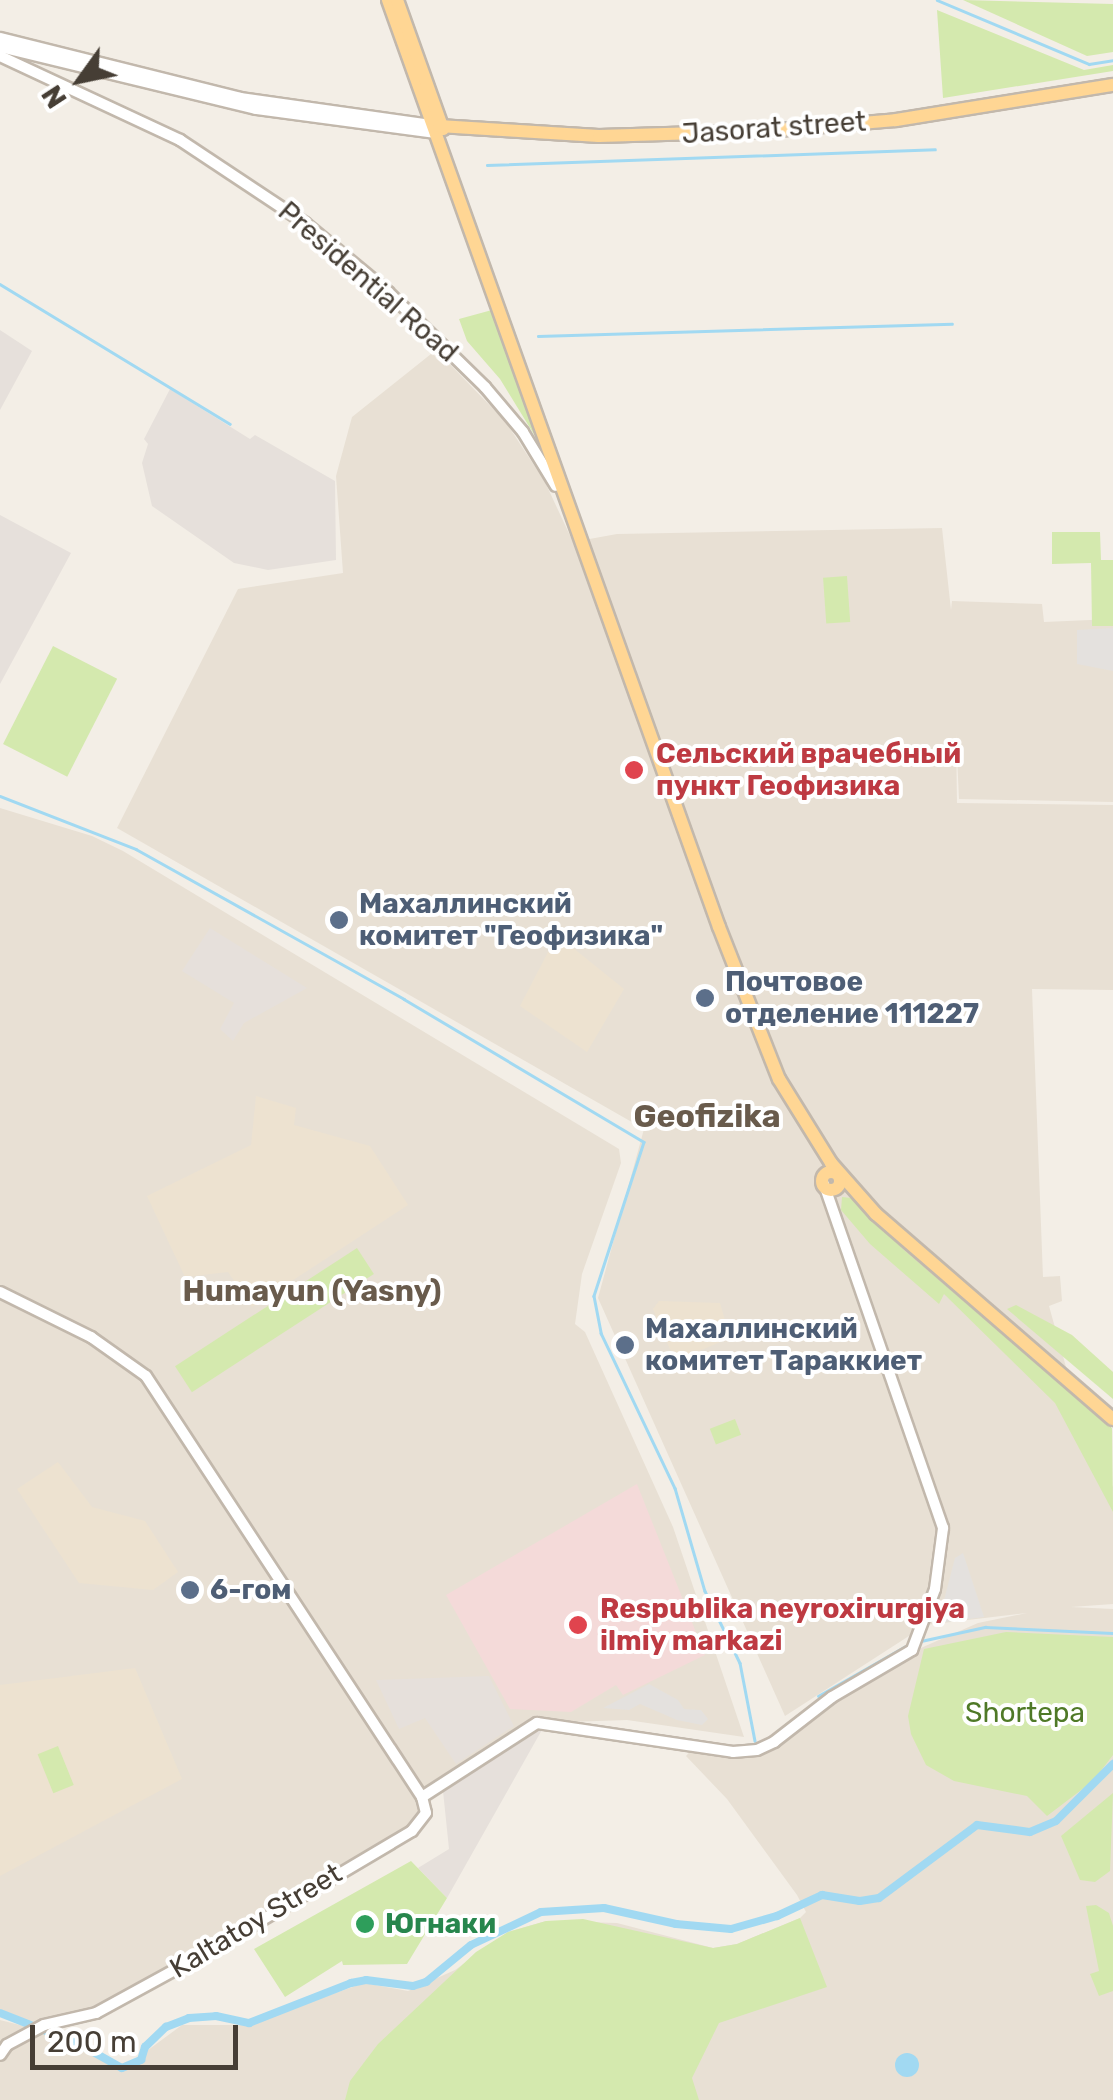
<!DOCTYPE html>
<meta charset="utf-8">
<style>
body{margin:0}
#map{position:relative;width:1113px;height:2100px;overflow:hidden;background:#f3eee6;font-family:Rubik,sans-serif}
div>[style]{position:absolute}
.residential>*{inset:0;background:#e8e0d4}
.industrial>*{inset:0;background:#e6e0db}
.education>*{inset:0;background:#ede2d0}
.medical>*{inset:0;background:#f4dad9}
.green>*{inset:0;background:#d4e9ae;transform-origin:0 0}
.parking>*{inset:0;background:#e4e1de}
.water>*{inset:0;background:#a1d9f2}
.round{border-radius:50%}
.stream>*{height:2.5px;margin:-1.25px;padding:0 1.25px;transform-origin:1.25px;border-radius:1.25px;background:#a1d9f2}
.canal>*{height:8px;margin:-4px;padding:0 4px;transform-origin:4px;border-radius:4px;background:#a1d9f2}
.roads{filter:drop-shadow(2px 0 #c2b8ac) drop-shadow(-2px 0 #c2b8ac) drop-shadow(0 2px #c2b8ac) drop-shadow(0 -2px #c2b8ac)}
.minor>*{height:10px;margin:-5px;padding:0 5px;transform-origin:5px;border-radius:5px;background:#fff}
.major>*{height:12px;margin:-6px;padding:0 6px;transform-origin:6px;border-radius:6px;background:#ffd694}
.major>.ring{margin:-6px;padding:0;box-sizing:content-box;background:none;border:12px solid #ffd694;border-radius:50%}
.dots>*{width:28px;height:28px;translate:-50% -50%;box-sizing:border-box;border:5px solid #fff;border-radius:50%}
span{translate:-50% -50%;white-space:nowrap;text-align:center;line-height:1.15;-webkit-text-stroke:8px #fff;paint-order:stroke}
.street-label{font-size:28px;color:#463e35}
.health-label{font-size:28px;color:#be3a42;font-weight:700}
.left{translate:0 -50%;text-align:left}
.service-label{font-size:28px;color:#4e5e75;font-weight:700}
.park-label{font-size:28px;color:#4f7927}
.leisure-label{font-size:28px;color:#27864d;font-weight:700}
.neighbourhood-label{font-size:30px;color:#695b4c;font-weight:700}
.quarter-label{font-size:32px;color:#695b4c;font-weight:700}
.north{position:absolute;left:30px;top:30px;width:100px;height:100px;-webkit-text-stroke:8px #fff;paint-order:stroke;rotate:237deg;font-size:28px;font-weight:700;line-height:40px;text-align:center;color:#463e35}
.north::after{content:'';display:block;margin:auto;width:35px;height:45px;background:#463e35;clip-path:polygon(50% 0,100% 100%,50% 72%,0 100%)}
.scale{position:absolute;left:30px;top:2025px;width:208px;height:45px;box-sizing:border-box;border:5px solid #463e35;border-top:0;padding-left:12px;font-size:30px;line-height:35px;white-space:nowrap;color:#463e35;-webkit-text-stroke:8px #fff;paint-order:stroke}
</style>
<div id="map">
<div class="residential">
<div style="clip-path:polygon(436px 350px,505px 421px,545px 482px,573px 542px,617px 534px,942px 528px,951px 610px,952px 601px,1042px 604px,1044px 622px,1113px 619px,1113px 802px,959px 799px,956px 733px,957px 803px,1113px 805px,1113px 990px,1032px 989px,1043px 1277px,1060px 1276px,1062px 1301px,1049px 1306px,1083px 1428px,1113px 1487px,1113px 1604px,1071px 1607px,1113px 1609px,1113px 2100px,0 2100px,0 2020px,28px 2027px,0 2013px,0 808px,92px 836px,123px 851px,619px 1149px,621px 1163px,582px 1274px,575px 1324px,585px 1332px,673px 1527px,744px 1737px,627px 1720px,538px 1723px,422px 1797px,424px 1821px,96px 2013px,37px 2030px,65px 2038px,125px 2067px,182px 2025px,245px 2025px,364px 1983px,408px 1991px,455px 1970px,508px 1932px,546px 1921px,617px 1923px,713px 1948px,737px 1944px,800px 1918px,806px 1912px,797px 1895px,727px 1799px,686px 1756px,696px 1745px,742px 1752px,779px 1743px,833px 1700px,923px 1647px,978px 1623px,1027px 1613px,926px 1625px,785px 1716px,598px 1298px,644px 1129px,117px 828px,238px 589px,343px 573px,336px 476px,352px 417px)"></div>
</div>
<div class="industrial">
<div style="clip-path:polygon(0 330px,32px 351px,0 410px)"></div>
<div style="clip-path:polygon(170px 389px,250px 439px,255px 435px,335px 481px,336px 560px,268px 570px,234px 563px,152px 506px,142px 463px,148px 444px,144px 439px)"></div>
<div style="clip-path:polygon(0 515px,71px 553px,0 684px)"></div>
<div style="clip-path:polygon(210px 928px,307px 988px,244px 1023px,233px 1041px,220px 1029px,234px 1003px,182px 971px)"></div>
<div style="clip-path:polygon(489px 1676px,514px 1726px,456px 1764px,425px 1718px,399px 1729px,376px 1680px)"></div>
<div style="clip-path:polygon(543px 1728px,447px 1898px,418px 1868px,449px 1849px,443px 1791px,526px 1734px)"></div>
</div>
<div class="education">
<div style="clip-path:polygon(557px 935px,624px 989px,587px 1052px,520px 1006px)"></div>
<div style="clip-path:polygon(256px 1096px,296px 1108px,294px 1125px,370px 1146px,408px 1205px,252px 1307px,228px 1272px,185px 1277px,147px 1196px,251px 1145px)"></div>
<div style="clip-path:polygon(659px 1301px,720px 1303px,730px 1338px,675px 1361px,653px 1309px)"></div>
<div style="clip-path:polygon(58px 1462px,92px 1507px,145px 1521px,178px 1572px,153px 1590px,79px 1583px,17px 1489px)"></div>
<div style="clip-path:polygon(135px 1668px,182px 1779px,0 1876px,0 1685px)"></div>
</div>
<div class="medical">
<div style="clip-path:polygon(637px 1484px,705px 1655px,623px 1695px,616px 1685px,571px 1712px,510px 1709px,446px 1595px)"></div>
</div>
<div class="green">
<div style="clip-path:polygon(963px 0,1113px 4px,1113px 52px,1087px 56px)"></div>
<div style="clip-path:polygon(937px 10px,1084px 70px,1113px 65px,1113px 71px,943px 98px)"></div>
<div style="clip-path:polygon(492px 310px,542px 439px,546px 454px,500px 379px,467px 341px,459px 319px)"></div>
<div style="clip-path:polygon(1052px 532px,1100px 532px,1101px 560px,1113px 560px,1113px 626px,1092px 626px,1091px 563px,1052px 564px)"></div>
<div style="left:847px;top:576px;width:46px;height:24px;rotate:86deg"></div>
<div style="left:53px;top:646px;width:72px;height:110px;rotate:27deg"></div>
<div style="clip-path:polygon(842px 1197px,851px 1198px,904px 1250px,1112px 1428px,1113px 1512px,1055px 1403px,944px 1294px,939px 1304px,870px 1244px,841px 1210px)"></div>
<div style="left:357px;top:1248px;width:31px;height:217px;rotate:57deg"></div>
<div style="clip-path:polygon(1016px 1305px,1072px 1335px,1113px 1372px,1113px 1399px,1007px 1309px)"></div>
<div style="left:735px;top:1419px;width:17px;height:27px;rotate:69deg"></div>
<div style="clip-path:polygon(1006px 1632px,1113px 1637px,1113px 1755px,1093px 1781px,1047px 1816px,1027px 1796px,954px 1781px,926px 1765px,911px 1734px,908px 1716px,924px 1649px)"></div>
<div style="left:58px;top:1746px;width:42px;height:22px;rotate:68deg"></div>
<div style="clip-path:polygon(1113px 1793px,1110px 1871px,1095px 1882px,1080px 1880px,1061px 1836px)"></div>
<div style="clip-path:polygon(411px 1861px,447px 1898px,407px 1964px,343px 1965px,342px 1961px,285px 1997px,254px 1949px)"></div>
<div style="clip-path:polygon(1096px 1905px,1109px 1913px,1113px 1926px,1113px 1991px,1099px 1996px,1090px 1974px,1099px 1971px,1086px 1906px)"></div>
<div style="clip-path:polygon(800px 1918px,827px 1987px,719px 2023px,692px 2078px,699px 2100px,345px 2100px,350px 2081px,378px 2044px,476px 1952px,508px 1932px,546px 1921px,583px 1919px,713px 1948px,737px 1944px)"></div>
</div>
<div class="parking">
<div style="clip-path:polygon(1113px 628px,1113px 671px,1077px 664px,1077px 630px)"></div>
<div style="clip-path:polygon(963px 1553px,984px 1617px,938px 1623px,955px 1558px)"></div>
<div style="clip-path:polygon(649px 1684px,678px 1700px,684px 1709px,701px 1710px,708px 1719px,702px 1725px,677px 1720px,640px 1704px,629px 1710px,603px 1708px)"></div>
</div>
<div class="water">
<div class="round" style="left:895px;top:2053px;width:24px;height:24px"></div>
</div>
<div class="stream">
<div style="left:937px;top:0;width:165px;rotate:22.8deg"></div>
<div style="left:1089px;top:64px;width:24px;rotate:-9deg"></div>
<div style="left:487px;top:165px;width:448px;rotate:-2deg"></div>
<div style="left:0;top:284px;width:269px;rotate:31.3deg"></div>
<div style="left:538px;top:336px;width:414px;rotate:-1.7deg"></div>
<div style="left:0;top:796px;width:146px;rotate:21.3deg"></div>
<div style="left:136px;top:849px;width:307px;rotate:29.2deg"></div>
<div style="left:404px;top:999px;width:279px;rotate:30.8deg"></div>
<div style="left:644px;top:1142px;width:162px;rotate:108deg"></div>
<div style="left:594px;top:1296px;width:38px;rotate:79deg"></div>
<div style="left:601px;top:1333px;width:172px;rotate:64.5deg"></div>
<div style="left:675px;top:1488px;width:107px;rotate:73.8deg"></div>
<div style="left:705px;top:1591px;width:80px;rotate:64.1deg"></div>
<div style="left:740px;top:1663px;width:79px;rotate:79.1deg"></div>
<div style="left:921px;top:1641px;width:66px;rotate:-12.3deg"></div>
<div style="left:985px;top:1627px;width:128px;rotate:2.7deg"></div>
<div style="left:818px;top:1696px;width:105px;rotate:-29.7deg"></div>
</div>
<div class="canal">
<div style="left:0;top:2013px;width:85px;rotate:21.4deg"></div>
<div style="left:79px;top:2044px;width:49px;rotate:29.2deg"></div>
<div style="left:122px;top:2068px;width:21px;rotate:-23deg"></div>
<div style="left:141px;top:2060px;width:14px;rotate:-73deg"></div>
<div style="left:145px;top:2047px;width:29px;rotate:-44deg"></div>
<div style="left:166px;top:2027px;width:25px;rotate:-21deg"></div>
<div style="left:189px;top:2018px;width:27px;rotate:-4deg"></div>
<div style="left:216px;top:2016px;width:34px;rotate:12deg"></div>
<div style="left:249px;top:2023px;width:110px;rotate:-21.4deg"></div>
<div style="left:351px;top:1983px;width:15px;rotate:-11deg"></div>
<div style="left:366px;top:1980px;width:47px;rotate:7.3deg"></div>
<div style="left:413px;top:1986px;width:14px;rotate:-17deg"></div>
<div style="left:426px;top:1982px;width:58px;rotate:-39.4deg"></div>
<div style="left:471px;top:1945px;width:77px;rotate:-25.2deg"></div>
<div style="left:541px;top:1912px;width:63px;rotate:-3.6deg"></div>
<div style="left:604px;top:1908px;width:74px;rotate:12.5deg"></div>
<div style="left:676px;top:1924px;width:55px;rotate:5.2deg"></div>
<div style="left:731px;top:1929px;width:48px;rotate:-15.8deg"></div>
<div style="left:777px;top:1916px;width:50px;rotate:-25deg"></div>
<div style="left:822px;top:1895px;width:38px;rotate:9deg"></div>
<div style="left:860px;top:1901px;width:19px;rotate:-9deg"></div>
<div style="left:879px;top:1898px;width:122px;rotate:-36.7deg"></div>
<div style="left:977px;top:1825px;width:53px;rotate:7.5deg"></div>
<div style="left:1030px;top:1832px;width:28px;rotate:-23deg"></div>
<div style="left:1056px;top:1821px;width:81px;rotate:-45deg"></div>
</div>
<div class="roads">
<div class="minor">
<div style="left:0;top:38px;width:247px;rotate:14deg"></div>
<div style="left:240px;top:98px;width:195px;rotate:8deg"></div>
<div style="left:0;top:47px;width:263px;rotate:13.6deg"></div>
<div style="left:256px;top:109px;width:182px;rotate:7.6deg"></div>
<div style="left:0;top:56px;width:199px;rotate:25deg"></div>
<div style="left:180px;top:140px;width:150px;rotate:33.6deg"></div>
<div style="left:305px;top:223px;width:108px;rotate:39.7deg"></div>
<div style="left:388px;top:292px;width:136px;rotate:44.4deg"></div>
<div style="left:485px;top:387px;width:59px;rotate:49.8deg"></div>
<div style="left:523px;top:432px;width:63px;rotate:58.6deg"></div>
<div style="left:0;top:1292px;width:102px;rotate:26.3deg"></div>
<div style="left:91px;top:1337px;width:67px;rotate:35.3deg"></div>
<div style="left:146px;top:1376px;width:503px;rotate:56.75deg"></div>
<div style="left:422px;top:1797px;width:16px;rotate:76deg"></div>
<div style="left:426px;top:1813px;width:23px;rotate:128deg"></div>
<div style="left:412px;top:1831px;width:231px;rotate:149.3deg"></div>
<div style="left:213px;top:1949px;width:133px;rotate:151.3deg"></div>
<div style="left:96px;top:2013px;width:53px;rotate:167deg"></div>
<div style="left:44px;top:2025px;width:42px;rotate:151.6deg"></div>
<div style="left:7px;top:2045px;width:12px;rotate:125deg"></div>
<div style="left:422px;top:1797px;width:137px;rotate:-32.8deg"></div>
<div style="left:537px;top:1723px;width:198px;rotate:8.4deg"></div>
<div style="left:733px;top:1752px;width:24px;rotate:-5deg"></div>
<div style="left:757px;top:1750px;width:19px;rotate:-25deg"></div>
<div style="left:774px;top:1742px;width:73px;rotate:-37.8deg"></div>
<div style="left:832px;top:1697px;width:93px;rotate:-30.4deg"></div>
<div style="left:912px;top:1650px;width:65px;rotate:-69.3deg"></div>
<div style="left:935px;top:1589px;width:62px;rotate:-82.5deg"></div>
<div style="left:943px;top:1528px;width:364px;rotate:-109.1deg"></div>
</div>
<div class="major">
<div style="left:388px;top:0;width:984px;rotate:70.35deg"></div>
<div style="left:719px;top:927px;width:163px;rotate:68.5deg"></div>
<div style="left:779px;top:1079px;width:99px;rotate:58.2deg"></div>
<div style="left:831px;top:1163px;width:68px;rotate:48.6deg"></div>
<div style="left:876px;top:1214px;width:313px;rotate:40.9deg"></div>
<div style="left:397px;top:0;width:137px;rotate:70.4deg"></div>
<div style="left:439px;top:126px;width:160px;rotate:3.6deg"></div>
<div style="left:599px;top:136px;width:167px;rotate:-1.7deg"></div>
<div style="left:766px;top:131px;width:130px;rotate:-4.8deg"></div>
<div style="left:896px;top:120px;width:220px;rotate:-9.2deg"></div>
<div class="ring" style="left:822px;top:1172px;width:6px;height:6px"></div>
</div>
</div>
<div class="dots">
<div style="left:634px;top:770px;background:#e0444e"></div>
<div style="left:339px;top:920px;background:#5c6f8a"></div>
<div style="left:705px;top:998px;background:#5c6f8a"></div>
<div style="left:625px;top:1345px;background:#5c6f8a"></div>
<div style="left:190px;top:1590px;background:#5c6f8a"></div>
<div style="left:578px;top:1625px;background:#e0444e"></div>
<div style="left:365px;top:1924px;background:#2e9e5b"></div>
</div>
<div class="street-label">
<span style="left:774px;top:128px;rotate:-4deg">Jasorat street</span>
<span style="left:368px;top:282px;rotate:41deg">Presidential Road</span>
<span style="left:256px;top:1921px;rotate:-31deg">Kaltatoy Street</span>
</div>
<div class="health-label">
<span class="left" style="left:656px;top:770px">Сельский врачебный<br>пункт Геофизика</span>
<span class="left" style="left:600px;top:1625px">Respublika neyroxirurgiya<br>ilmiy markazi</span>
</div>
<div class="service-label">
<span class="left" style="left:359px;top:920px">Махаллинский<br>комитет "Геофизика"</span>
<span class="left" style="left:725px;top:998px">Почтовое<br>отделение 111227</span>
<span class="left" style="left:645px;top:1345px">Махаллинский<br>комитет Тараккиет</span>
<span class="left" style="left:210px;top:1590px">6-гом</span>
</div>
<div class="park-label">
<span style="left:1025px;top:1713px">Shortepa</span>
</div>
<div class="leisure-label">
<span class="left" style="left:385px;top:1924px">Югнаки</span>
</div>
<div class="neighbourhood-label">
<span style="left:312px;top:1291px">Humayun (Yasny)</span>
</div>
<div class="quarter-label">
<span style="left:707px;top:1116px">Geofizika</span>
</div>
<div class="north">N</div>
<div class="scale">200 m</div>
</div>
